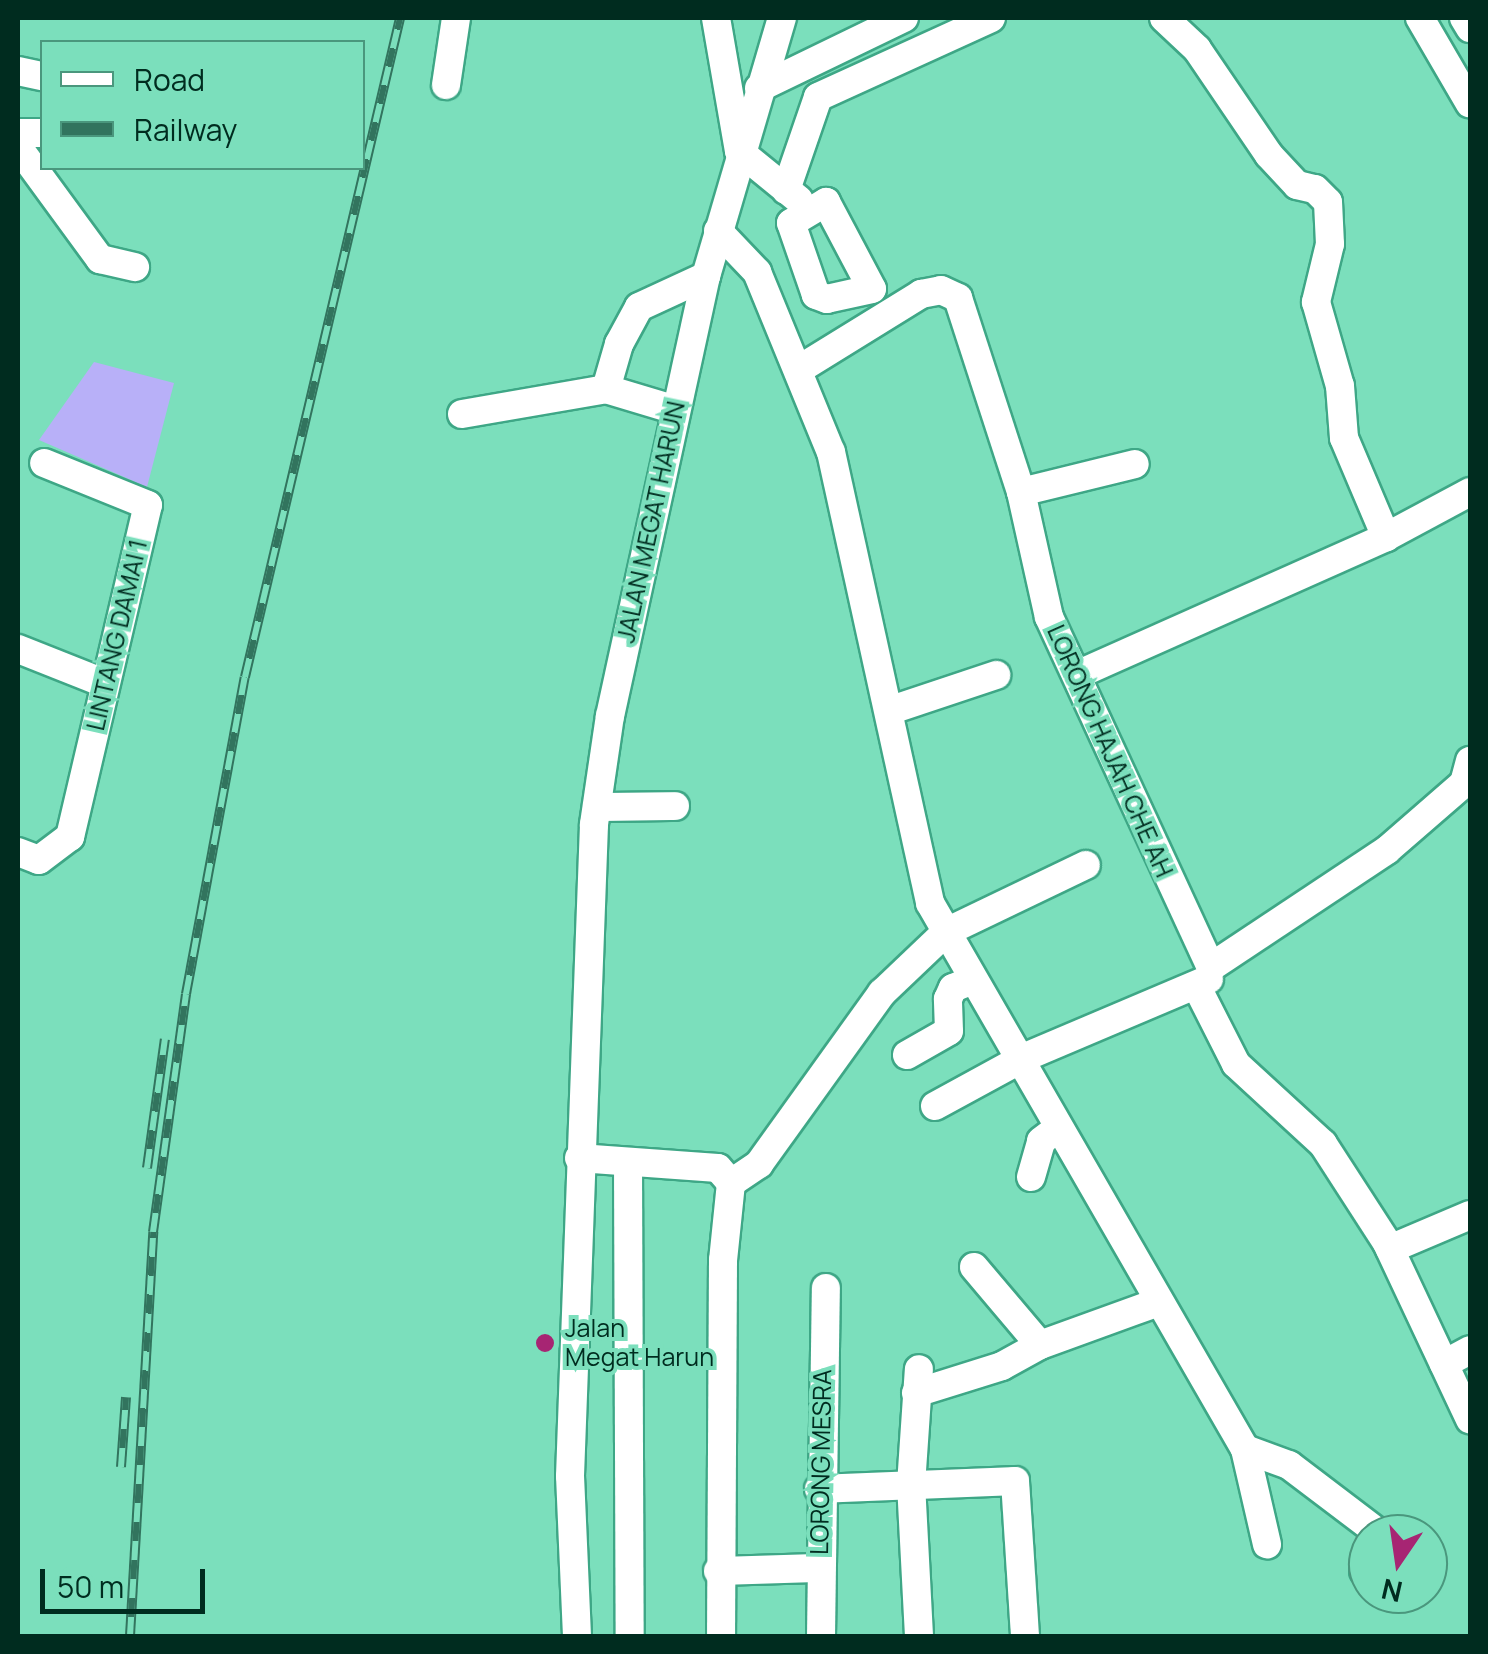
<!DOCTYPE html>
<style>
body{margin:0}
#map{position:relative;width:1488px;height:1654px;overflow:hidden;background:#7bdfbc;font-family:Manrope,sans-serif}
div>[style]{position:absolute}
.green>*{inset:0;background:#b8b0f8}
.roads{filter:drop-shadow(2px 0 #3ea786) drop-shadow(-2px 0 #3ea786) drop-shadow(0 2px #3ea786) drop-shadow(0 -2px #3ea786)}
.minor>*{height:28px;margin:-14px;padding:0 14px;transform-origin:14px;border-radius:14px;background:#fff}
.rail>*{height:10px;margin-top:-5px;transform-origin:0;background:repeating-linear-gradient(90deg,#7bdfbc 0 19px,#32745e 0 38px);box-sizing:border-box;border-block:2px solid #32745e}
.dots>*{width:28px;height:28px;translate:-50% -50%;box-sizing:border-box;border:5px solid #7bdfbc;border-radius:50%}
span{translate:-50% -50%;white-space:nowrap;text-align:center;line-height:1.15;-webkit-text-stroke:8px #7bdfbc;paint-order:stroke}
.street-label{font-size:25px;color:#002c1f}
.poi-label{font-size:25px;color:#002c1f}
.left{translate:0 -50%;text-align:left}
.frame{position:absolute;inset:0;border:20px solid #002c1f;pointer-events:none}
.legend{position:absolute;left:40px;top:40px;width:325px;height:130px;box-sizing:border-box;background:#7bdfbc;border:2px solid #4a977d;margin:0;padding:12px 18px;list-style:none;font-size:30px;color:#002c1f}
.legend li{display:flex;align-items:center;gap:20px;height:50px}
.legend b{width:50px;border:2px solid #4a977d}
.north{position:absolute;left:1348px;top:1514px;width:100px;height:100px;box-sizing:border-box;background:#7bdfbc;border:2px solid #4a977d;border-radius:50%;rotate:193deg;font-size:28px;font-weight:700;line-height:40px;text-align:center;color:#002c1f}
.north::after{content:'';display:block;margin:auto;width:35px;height:45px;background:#a72573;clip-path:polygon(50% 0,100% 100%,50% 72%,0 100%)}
.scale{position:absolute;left:40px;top:1569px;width:165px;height:45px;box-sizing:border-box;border:5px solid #002c1f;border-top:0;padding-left:12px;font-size:30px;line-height:35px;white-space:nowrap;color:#002c1f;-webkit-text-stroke:8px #7bdfbc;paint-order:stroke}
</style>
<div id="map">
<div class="green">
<div style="clip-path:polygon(94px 362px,174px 383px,147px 487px,39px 440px)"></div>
</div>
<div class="roads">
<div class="minor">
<div style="left:716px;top:18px;width:135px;rotate:80.2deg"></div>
<div style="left:739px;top:151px;width:77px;rotate:39.2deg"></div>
<div style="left:1164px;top:18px;width:45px;rotate:43.2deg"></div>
<div style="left:1197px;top:49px;width:128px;rotate:55.8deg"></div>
<div style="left:1269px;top:155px;width:41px;rotate:47deg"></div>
<div style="left:1297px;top:185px;width:18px;rotate:13deg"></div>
<div style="left:1315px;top:189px;width:18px;rotate:45deg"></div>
<div style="left:1328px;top:202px;width:42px;rotate:87.3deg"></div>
<div style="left:1330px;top:244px;width:60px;rotate:103.6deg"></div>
<div style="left:1316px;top:302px;width:87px;rotate:74.1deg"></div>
<div style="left:1340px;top:386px;width:52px;rotate:85.6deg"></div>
<div style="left:1344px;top:438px;width:108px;rotate:67deg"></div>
<div style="left:1420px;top:18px;width:99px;rotate:59.8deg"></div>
<div style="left:1464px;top:18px;width:12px;rotate:59deg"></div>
<div style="left:18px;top:71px;width:25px;rotate:12deg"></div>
<div style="left:446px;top:85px;width:68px;rotate:-81.5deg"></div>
<div style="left:759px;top:88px;width:161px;rotate:-25.8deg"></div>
<div style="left:18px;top:133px;width:24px"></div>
<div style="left:18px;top:147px;width:139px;rotate:53.8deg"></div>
<div style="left:100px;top:259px;width:36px;rotate:13deg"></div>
<div style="left:786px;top:190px;width:98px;rotate:-71deg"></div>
<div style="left:818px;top:97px;width:190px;rotate:-24.5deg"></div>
<div style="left:826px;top:202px;width:98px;rotate:62.1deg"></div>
<div style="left:872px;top:289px;width:46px;rotate:167.5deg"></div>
<div style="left:827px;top:299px;width:12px;rotate:-160deg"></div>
<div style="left:816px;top:295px;width:76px;rotate:-109.1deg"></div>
<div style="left:791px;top:223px;width:41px;rotate:-31deg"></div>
<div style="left:718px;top:231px;width:57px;rotate:46.4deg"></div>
<div style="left:757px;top:272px;width:195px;rotate:67.7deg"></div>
<div style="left:831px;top:452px;width:462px;rotate:77.6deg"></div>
<div style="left:930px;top:903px;width:630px;rotate:60.02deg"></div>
<div style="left:1245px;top:1449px;width:47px;rotate:20deg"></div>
<div style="left:1289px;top:1465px;width:114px;rotate:37.2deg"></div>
<div style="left:798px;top:370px;width:145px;rotate:-31.7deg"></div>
<div style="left:921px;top:294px;width:20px;rotate:-11deg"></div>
<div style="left:941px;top:290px;width:19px;rotate:25deg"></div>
<div style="left:958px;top:298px;width:204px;rotate:72deg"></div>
<div style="left:1021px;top:492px;width:128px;rotate:77.4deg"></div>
<div style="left:1049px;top:617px;width:386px;rotate:65.2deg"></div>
<div style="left:606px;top:389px;width:73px;rotate:16.7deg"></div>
<div style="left:462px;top:414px;width:146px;rotate:-9.8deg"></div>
<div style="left:606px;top:389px;width:47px;rotate:-73.9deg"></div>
<div style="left:619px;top:344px;width:42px;rotate:-61.6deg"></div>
<div style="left:639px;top:307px;width:74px;rotate:-24.8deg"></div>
<div style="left:1021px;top:492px;width:117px;rotate:-13.8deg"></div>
<div style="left:18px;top:649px;width:92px;rotate:21.6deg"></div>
<div style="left:1081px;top:673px;width:334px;rotate:-24deg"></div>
<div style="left:1386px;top:537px;width:95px;rotate:-28.2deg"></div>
<div style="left:891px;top:710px;width:111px;rotate:-18.4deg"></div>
<div style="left:597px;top:807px;width:78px;rotate:-0.7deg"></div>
<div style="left:18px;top:852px;width:22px;rotate:21deg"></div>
<div style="left:39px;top:860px;width:39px;rotate:-37deg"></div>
<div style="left:70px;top:837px;width:341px;rotate:-76.8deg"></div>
<div style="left:148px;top:505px;width:112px;rotate:-158deg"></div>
<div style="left:1211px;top:967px;width:211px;rotate:-33.6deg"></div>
<div style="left:1387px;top:850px;width:102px;rotate:-41deg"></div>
<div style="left:1464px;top:783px;width:23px;rotate:-75deg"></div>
<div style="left:1198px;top:989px;width:84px;rotate:63.1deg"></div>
<div style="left:1236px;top:1064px;width:118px;rotate:42.6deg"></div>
<div style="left:1323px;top:1144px;width:118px;rotate:57.1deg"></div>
<div style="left:1387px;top:1243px;width:195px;rotate:64.8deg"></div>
<div style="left:907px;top:1055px;width:48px;rotate:-29.7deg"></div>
<div style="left:949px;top:1031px;width:32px;rotate:-92deg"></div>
<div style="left:948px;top:999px;width:12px;rotate:-66deg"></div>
<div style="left:953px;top:988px;width:22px;rotate:-22deg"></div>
<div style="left:935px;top:1106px;width:100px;rotate:-28.6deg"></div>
<div style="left:1023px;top:1058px;width:202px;rotate:-23deg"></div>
<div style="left:579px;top:1158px;width:139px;rotate:4.1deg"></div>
<div style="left:718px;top:1168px;width:20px;rotate:49deg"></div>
<div style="left:731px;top:1183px;width:77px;rotate:95.9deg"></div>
<div style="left:723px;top:1260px;width:376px;rotate:90.3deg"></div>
<div style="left:628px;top:1163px;width:473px;rotate:89.8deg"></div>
<div style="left:1031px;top:1177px;width:37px;rotate:-74deg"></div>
<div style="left:1041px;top:1141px;width:20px;rotate:-37deg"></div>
<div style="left:731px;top:1183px;width:34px;rotate:-34deg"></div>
<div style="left:759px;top:1164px;width:211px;rotate:-54.3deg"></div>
<div style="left:882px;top:993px;width:88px;rotate:-43.6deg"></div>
<div style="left:946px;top:932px;width:155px;rotate:-25.6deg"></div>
<div style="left:1390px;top:1249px;width:87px;rotate:-23deg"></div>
<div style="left:974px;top:1267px;width:102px;rotate:49.8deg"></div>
<div style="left:1040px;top:1345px;width:127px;rotate:-19.9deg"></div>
<div style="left:1444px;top:1364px;width:30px;rotate:-28deg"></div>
<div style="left:916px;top:1393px;width:90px;rotate:-17.4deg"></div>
<div style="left:1002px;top:1366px;width:43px;rotate:-28.9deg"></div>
<div style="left:1245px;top:1449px;width:98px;rotate:77deg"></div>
<div style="left:819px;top:1489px;width:196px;rotate:-2.3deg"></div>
<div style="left:1015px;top:1481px;width:155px;rotate:86.3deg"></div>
<div style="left:718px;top:1571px;width:100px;rotate:-1.7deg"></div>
<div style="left:1364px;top:1571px;width:6px;rotate:-45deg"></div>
<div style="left:577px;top:1636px;width:160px;rotate:-92.5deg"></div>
<div style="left:570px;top:1476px;width:652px;rotate:-87.89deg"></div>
<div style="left:594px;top:824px;width:109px;rotate:-81.6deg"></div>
<div style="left:610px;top:716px;width:450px;rotate:-77.7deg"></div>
<div style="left:706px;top:276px;width:269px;rotate:-73.6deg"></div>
<div style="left:821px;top:1636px;width:348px;rotate:-89.2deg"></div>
<div style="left:919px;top:1636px;width:151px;rotate:-93deg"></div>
<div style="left:911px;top:1485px;width:116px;rotate:-86.1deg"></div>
</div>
</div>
<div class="rail">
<div style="left:147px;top:1168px;width:130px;rotate:-82.1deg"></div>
<div style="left:121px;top:1467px;width:70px;rotate:-85.9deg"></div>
<div style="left:130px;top:1636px;width:405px;rotate:-86.7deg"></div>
<div style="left:153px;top:1232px;width:240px;rotate:-82.1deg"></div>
<div style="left:186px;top:994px;width:322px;rotate:-79.5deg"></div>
<div style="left:245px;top:677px;width:677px;rotate:-76.76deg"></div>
</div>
<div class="dots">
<div style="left:545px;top:1343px;background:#a72573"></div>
</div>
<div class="street-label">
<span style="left:651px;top:522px;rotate:-78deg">JALAN MEGAT HARUN</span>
<span style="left:117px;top:635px;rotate:-77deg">LINTANG DAMAI 1</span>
<span style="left:1110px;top:751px;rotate:66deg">LORONG HAJAH CHE AH</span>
<span style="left:821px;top:1462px;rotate:-89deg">LORONG MESRA</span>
</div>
<div class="poi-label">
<span class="left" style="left:565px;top:1343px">Jalan<br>Megat Harun</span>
</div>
<div class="frame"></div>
<ul class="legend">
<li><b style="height:12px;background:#fff"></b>Road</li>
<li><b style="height:12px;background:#32745e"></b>Railway</li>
</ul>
<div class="north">N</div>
<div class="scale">50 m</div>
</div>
